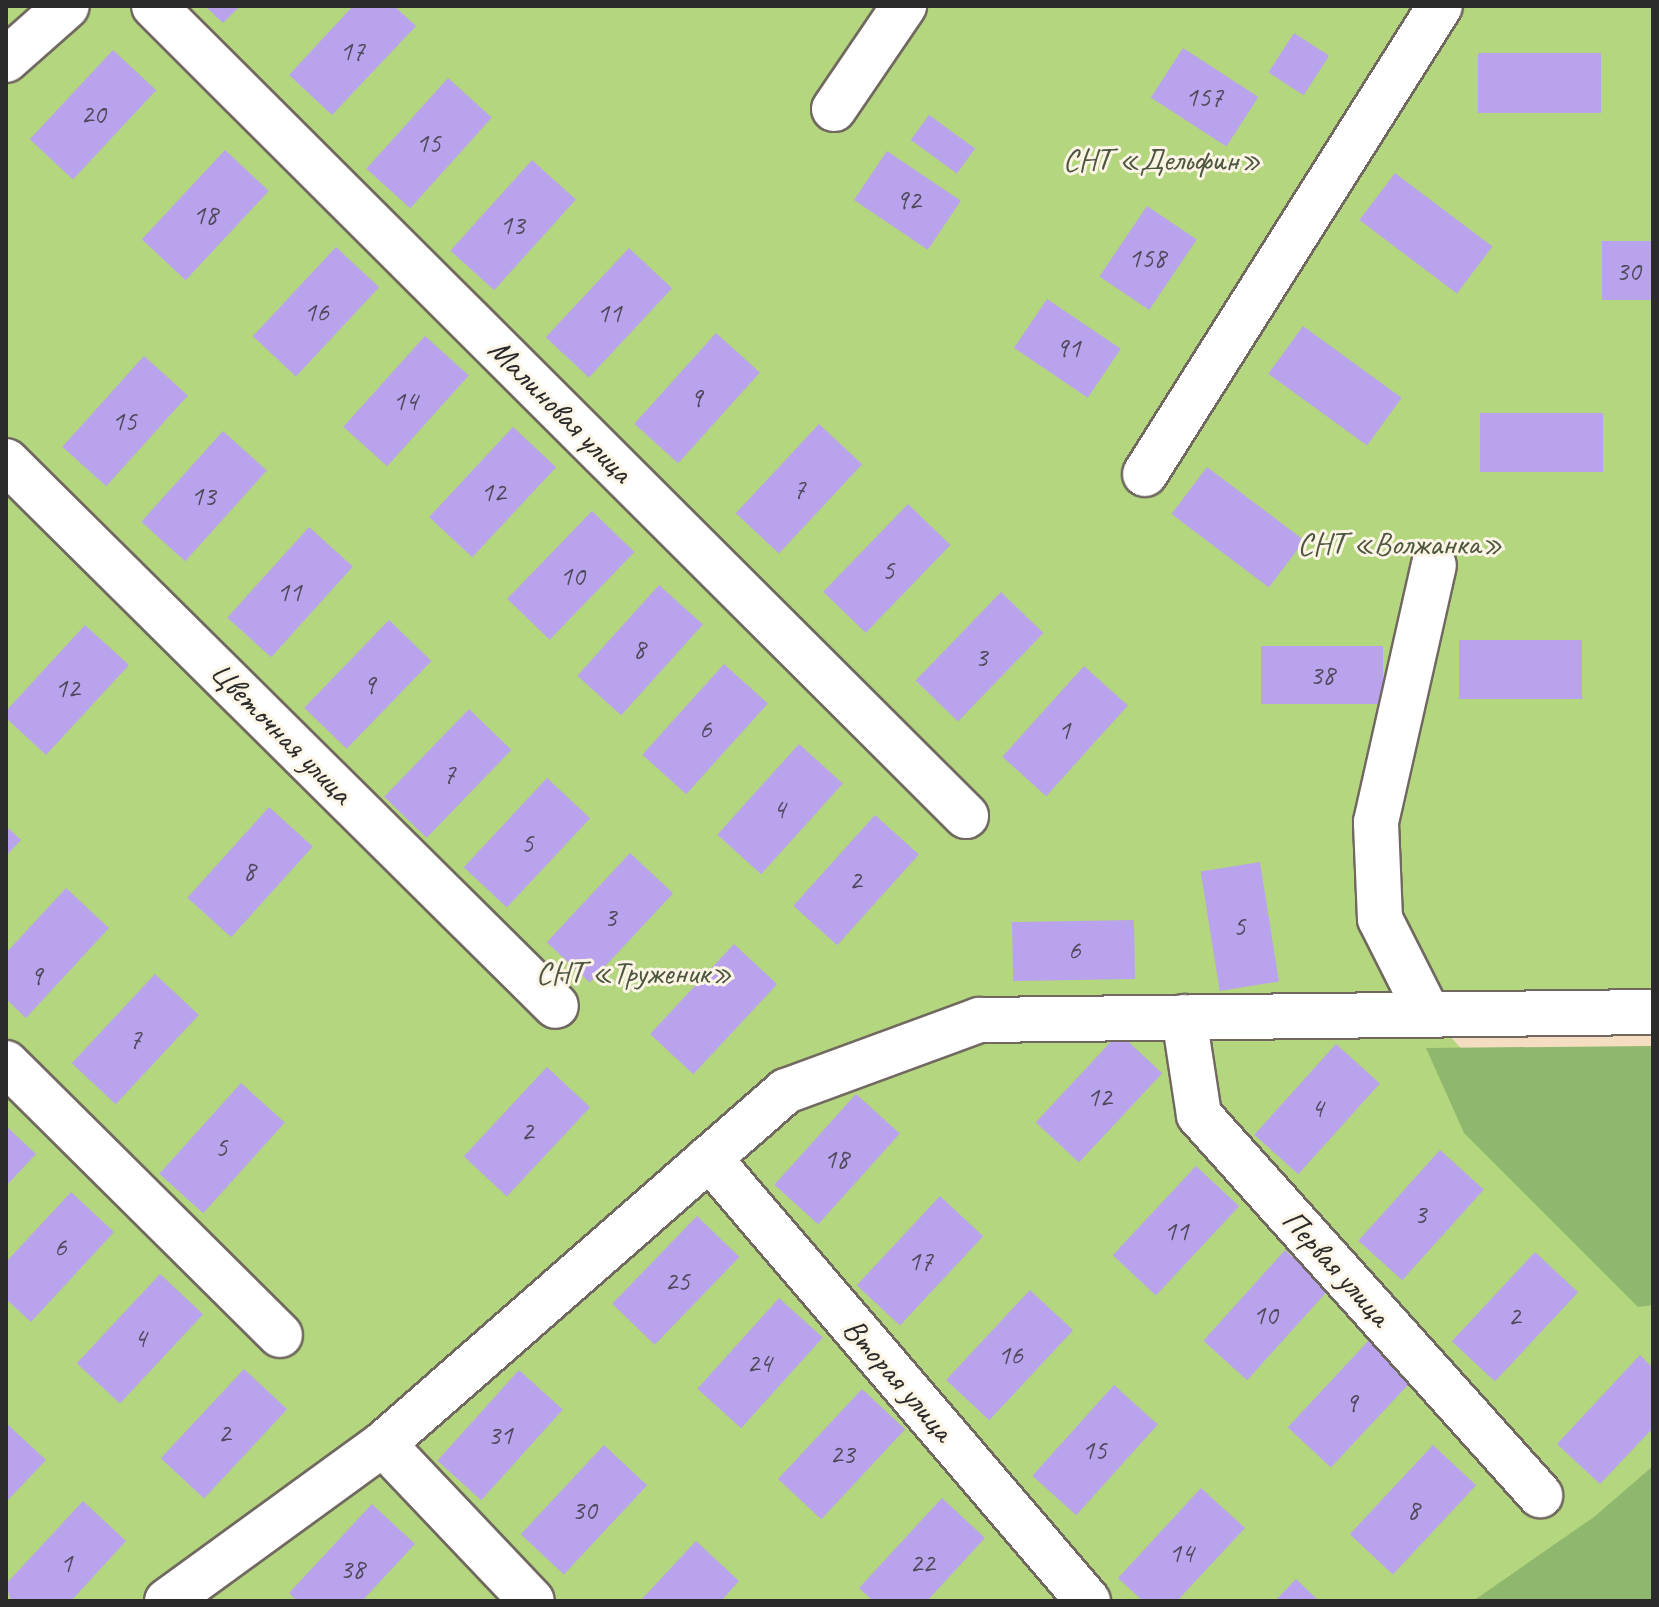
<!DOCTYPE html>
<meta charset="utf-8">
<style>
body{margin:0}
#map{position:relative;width:1659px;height:1607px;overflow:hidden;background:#f4ddc1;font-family:Caveat,sans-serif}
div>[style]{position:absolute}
.green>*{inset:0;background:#b4d67e}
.forest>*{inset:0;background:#8fb76d}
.building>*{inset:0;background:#baa3ed;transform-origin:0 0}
.roads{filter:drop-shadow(2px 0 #716960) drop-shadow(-2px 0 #716960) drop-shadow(0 2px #716960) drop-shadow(0 -2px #716960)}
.minor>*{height:44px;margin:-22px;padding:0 22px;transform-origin:22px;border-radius:22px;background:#fff}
span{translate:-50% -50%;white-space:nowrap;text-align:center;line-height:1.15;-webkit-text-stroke:6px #fcf5e5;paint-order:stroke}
.number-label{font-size:28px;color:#4f495c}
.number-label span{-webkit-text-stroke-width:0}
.park-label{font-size:32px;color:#4d5640}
.street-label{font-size:32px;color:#2b2b2b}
.frame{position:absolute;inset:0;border:8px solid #2b2b2b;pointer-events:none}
</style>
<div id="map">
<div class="green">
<div style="clip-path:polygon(6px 6px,1653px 6px,1653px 1005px,1428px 1013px,1653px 1253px,1653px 1563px,1592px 1601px,6px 1601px)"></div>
</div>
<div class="forest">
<div style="clip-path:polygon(1653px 1046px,1653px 1305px,1638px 1307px,1464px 1133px,1426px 1048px)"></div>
<div style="clip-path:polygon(1653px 1466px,1653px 1601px,1473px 1601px,1594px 1517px)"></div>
</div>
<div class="building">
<div style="clip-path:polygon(205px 6px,240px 6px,223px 23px)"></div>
<div style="clip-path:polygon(353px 6px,394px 6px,416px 26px,332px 115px,289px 75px)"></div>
<div style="left:1294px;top:33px;width:42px;height:47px;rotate:33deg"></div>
<div style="left:1183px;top:48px;width:90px;height:59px;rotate:33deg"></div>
<div style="left:113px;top:50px;width:59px;height:122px;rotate:43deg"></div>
<div style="left:1478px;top:53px;width:123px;height:60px"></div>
<div style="left:448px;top:78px;width:59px;height:122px;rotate:42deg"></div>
<div style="left:929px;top:115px;width:57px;height:31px;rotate:36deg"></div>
<div style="left:225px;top:150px;width:60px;height:122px;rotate:43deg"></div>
<div style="left:887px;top:151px;width:89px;height:59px;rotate:34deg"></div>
<div style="left:532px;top:160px;width:59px;height:122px;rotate:42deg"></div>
<div style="left:1395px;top:173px;width:122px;height:59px;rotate:37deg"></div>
<div style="left:1147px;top:206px;width:60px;height:85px;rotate:34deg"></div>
<div style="left:1602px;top:241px;width:51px;height:59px"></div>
<div style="left:336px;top:247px;width:59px;height:122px;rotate:43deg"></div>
<div style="left:629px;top:248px;width:59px;height:122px;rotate:43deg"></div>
<div style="left:1047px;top:299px;width:89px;height:59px;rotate:34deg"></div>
<div style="left:1303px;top:326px;width:122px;height:59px;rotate:36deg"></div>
<div style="left:716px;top:333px;width:59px;height:122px;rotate:42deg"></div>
<div style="left:425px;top:336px;width:59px;height:122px;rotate:42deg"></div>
<div style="left:144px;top:356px;width:59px;height:122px;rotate:42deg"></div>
<div style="left:1480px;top:413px;width:123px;height:59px"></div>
<div style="left:819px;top:424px;width:59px;height:122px;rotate:43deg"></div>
<div style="left:513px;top:427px;width:59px;height:123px;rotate:43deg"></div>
<div style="left:223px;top:431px;width:59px;height:122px;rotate:42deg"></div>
<div style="left:1207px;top:467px;width:122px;height:59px;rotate:37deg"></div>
<div style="left:908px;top:504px;width:59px;height:122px;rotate:44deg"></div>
<div style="left:592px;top:511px;width:59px;height:122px;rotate:44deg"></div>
<div style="left:309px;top:527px;width:59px;height:122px;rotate:42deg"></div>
<div style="left:659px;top:585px;width:59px;height:122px;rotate:42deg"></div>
<div style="left:1001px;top:592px;width:59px;height:123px;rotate:44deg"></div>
<div style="left:389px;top:620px;width:59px;height:122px;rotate:44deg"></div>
<div style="clip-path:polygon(85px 625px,129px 665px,46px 755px,6px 718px,6px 711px)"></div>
<div style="left:1459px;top:640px;width:123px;height:59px"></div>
<div style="left:1261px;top:646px;width:122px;height:58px"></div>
<div style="left:724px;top:664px;width:59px;height:122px;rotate:42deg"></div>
<div style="left:1084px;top:666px;width:59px;height:122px;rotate:42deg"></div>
<div style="left:469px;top:709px;width:59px;height:122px;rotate:44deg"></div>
<div style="left:799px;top:744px;width:59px;height:122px;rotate:42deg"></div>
<div style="left:547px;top:778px;width:59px;height:122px;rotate:43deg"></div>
<div style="left:269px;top:807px;width:59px;height:122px;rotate:42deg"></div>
<div style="left:875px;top:815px;width:59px;height:122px;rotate:42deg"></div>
<div style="clip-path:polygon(6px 826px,21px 840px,6px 856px)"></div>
<div style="left:630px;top:853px;width:59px;height:122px;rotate:43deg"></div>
<div style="left:1260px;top:862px;width:121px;height:60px;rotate:81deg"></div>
<div style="clip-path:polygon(66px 888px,109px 928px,26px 1018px,6px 999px,6px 953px)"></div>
<div style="left:1134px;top:920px;width:59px;height:122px;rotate:89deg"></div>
<div style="left:734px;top:944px;width:59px;height:123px;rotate:43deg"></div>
<div style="left:155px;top:974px;width:60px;height:122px;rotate:43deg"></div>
<div style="left:1119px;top:1033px;width:59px;height:122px;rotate:43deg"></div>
<div style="left:1336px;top:1044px;width:59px;height:122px;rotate:42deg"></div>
<div style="left:547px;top:1067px;width:59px;height:122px;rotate:43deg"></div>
<div style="left:241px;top:1083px;width:59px;height:122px;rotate:42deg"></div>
<div style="left:856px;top:1094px;width:59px;height:122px;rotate:42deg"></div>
<div style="clip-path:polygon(6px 1126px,36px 1154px,6px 1186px)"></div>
<div style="left:1440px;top:1150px;width:59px;height:122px;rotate:42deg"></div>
<div style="left:1196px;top:1166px;width:59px;height:122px;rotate:43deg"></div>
<div style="clip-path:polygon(71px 1192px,114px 1232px,31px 1322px,6px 1299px,6px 1262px)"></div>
<div style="left:940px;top:1196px;width:59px;height:122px;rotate:43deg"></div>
<div style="left:697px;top:1216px;width:59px;height:122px;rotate:44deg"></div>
<div style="left:1285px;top:1250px;width:59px;height:122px;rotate:42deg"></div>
<div style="left:1535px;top:1252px;width:59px;height:122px;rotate:43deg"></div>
<div style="left:160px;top:1274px;width:59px;height:122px;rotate:43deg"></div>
<div style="left:1030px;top:1290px;width:59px;height:123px;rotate:43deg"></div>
<div style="left:779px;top:1298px;width:59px;height:122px;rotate:42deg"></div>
<div style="left:1371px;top:1338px;width:59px;height:122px;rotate:43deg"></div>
<div style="clip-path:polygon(1640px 1355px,1653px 1368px,1653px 1428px,1600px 1484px,1557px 1444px)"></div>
<div style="left:244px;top:1369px;width:59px;height:122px;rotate:43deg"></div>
<div style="left:519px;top:1370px;width:59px;height:122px;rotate:42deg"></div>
<div style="left:1114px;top:1385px;width:59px;height:122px;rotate:42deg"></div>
<div style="left:862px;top:1389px;width:59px;height:123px;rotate:43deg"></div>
<div style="clip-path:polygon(6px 1423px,46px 1460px,6px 1502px)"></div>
<div style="left:604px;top:1445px;width:59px;height:122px;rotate:43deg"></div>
<div style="left:1433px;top:1445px;width:59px;height:122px;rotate:43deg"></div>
<div style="clip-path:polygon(1201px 1488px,1245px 1528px,1177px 1601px,1143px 1601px,1118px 1578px)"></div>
<div style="clip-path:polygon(942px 1498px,985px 1538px,927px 1601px,873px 1601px,859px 1588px)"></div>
<div style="clip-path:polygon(83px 1501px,126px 1541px,71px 1601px,11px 1601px,6px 1584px)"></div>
<div style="clip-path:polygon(372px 1504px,415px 1544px,362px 1601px,297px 1601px,289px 1593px)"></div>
<div style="clip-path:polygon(696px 1541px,739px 1581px,721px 1601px,640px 1601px)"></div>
<div style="clip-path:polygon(1296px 1579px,1319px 1601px,1275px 1601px)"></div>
</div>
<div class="roads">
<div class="minor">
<div style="left:154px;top:6px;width:1147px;rotate:44.93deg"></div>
<div style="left:6px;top:60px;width:81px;rotate:-41.5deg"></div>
<div style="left:834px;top:109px;width:125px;rotate:-55.8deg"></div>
<div style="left:6px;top:461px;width:774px;rotate:44.74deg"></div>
<div style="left:1145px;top:474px;width:553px;rotate:-57.78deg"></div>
<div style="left:1427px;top:1012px;width:104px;rotate:-116.8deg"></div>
<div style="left:1380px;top:919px;width:97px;rotate:-92.4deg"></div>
<div style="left:1376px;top:822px;width:263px;rotate:-77.3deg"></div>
<div style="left:1184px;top:1017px;width:99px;rotate:81.3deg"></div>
<div style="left:1199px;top:1115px;width:511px;rotate:48.1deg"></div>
<div style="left:6px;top:1063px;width:386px;rotate:44.8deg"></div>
<div style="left:709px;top:1158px;width:583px;rotate:49.45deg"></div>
<div style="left:383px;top:1444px;width:216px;rotate:46.5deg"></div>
<div style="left:167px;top:1601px;width:267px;rotate:-36deg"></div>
<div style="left:383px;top:1444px;width:536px;rotate:-41.22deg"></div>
<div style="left:786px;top:1091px;width:206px;rotate:-20.2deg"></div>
<div style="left:979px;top:1020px;width:674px;rotate:-0.68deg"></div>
</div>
</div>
<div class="number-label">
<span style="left:352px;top:51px">17</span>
<span style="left:1204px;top:97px">157</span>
<span style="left:93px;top:114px">20</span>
<span style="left:428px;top:143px">15</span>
<span style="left:908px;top:200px">92</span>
<span style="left:205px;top:215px">18</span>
<span style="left:512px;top:225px">13</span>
<span style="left:1147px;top:258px">158</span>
<span style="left:1628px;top:271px">30</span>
<span style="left:316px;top:312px">16</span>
<span style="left:609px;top:313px">11</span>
<span style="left:1068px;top:348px">91</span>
<span style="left:696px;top:398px">9</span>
<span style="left:405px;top:401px">14</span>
<span style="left:124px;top:421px">15</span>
<span style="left:799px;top:489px">7</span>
<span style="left:493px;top:492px">12</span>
<span style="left:203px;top:496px">13</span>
<span style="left:888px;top:570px">5</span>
<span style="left:572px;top:576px">10</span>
<span style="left:289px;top:592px">11</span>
<span style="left:639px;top:649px">8</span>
<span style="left:981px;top:657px">3</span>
<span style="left:1322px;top:675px">38</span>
<span style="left:369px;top:685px">9</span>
<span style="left:67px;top:688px">12</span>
<span style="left:705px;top:729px">6</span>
<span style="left:1064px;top:730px">1</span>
<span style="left:449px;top:774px">7</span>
<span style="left:779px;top:809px">4</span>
<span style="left:527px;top:843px">5</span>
<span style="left:249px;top:871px">8</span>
<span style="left:855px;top:880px">2</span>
<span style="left:610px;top:917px">3</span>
<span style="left:1239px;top:926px">5</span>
<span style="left:1074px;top:950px">6</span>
<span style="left:36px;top:976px">9</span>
<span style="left:135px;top:1039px">7</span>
<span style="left:1099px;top:1097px">12</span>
<span style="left:1317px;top:1108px">4</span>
<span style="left:527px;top:1131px">2</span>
<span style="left:221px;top:1147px">5</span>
<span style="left:836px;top:1159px">18</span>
<span style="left:1420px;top:1214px">3</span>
<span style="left:1176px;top:1231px">11</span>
<span style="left:60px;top:1247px">6</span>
<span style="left:920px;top:1261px">17</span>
<span style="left:677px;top:1281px">25</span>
<span style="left:1265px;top:1315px">10</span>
<span style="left:1514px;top:1316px">2</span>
<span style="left:140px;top:1338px">4</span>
<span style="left:1010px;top:1355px">16</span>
<span style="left:759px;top:1363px">24</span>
<span style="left:1351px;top:1403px">9</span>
<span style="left:224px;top:1433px">2</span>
<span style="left:500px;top:1435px">31</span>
<span style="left:1094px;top:1450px">15</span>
<span style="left:842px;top:1454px">23</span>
<span style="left:584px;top:1510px">30</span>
<span style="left:1413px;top:1510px">8</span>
<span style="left:1181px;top:1553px">14</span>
<span style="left:66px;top:1563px">1</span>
<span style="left:922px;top:1563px">22</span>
<span style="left:352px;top:1569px">38</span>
</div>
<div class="park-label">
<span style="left:1162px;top:160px">СНТ «Дельфин»</span>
<span style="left:1400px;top:544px">СНТ «Волжанка»</span>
<span style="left:634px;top:973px">СНТ «Труженик»</span>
</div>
<div class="street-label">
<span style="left:560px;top:411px;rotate:45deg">Малиновая улица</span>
<span style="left:281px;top:733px;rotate:45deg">Цветочная улица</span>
<span style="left:1336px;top:1268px;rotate:48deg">Первая улица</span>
<span style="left:898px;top:1380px;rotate:49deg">Вторая улица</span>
</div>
<div class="frame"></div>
</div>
